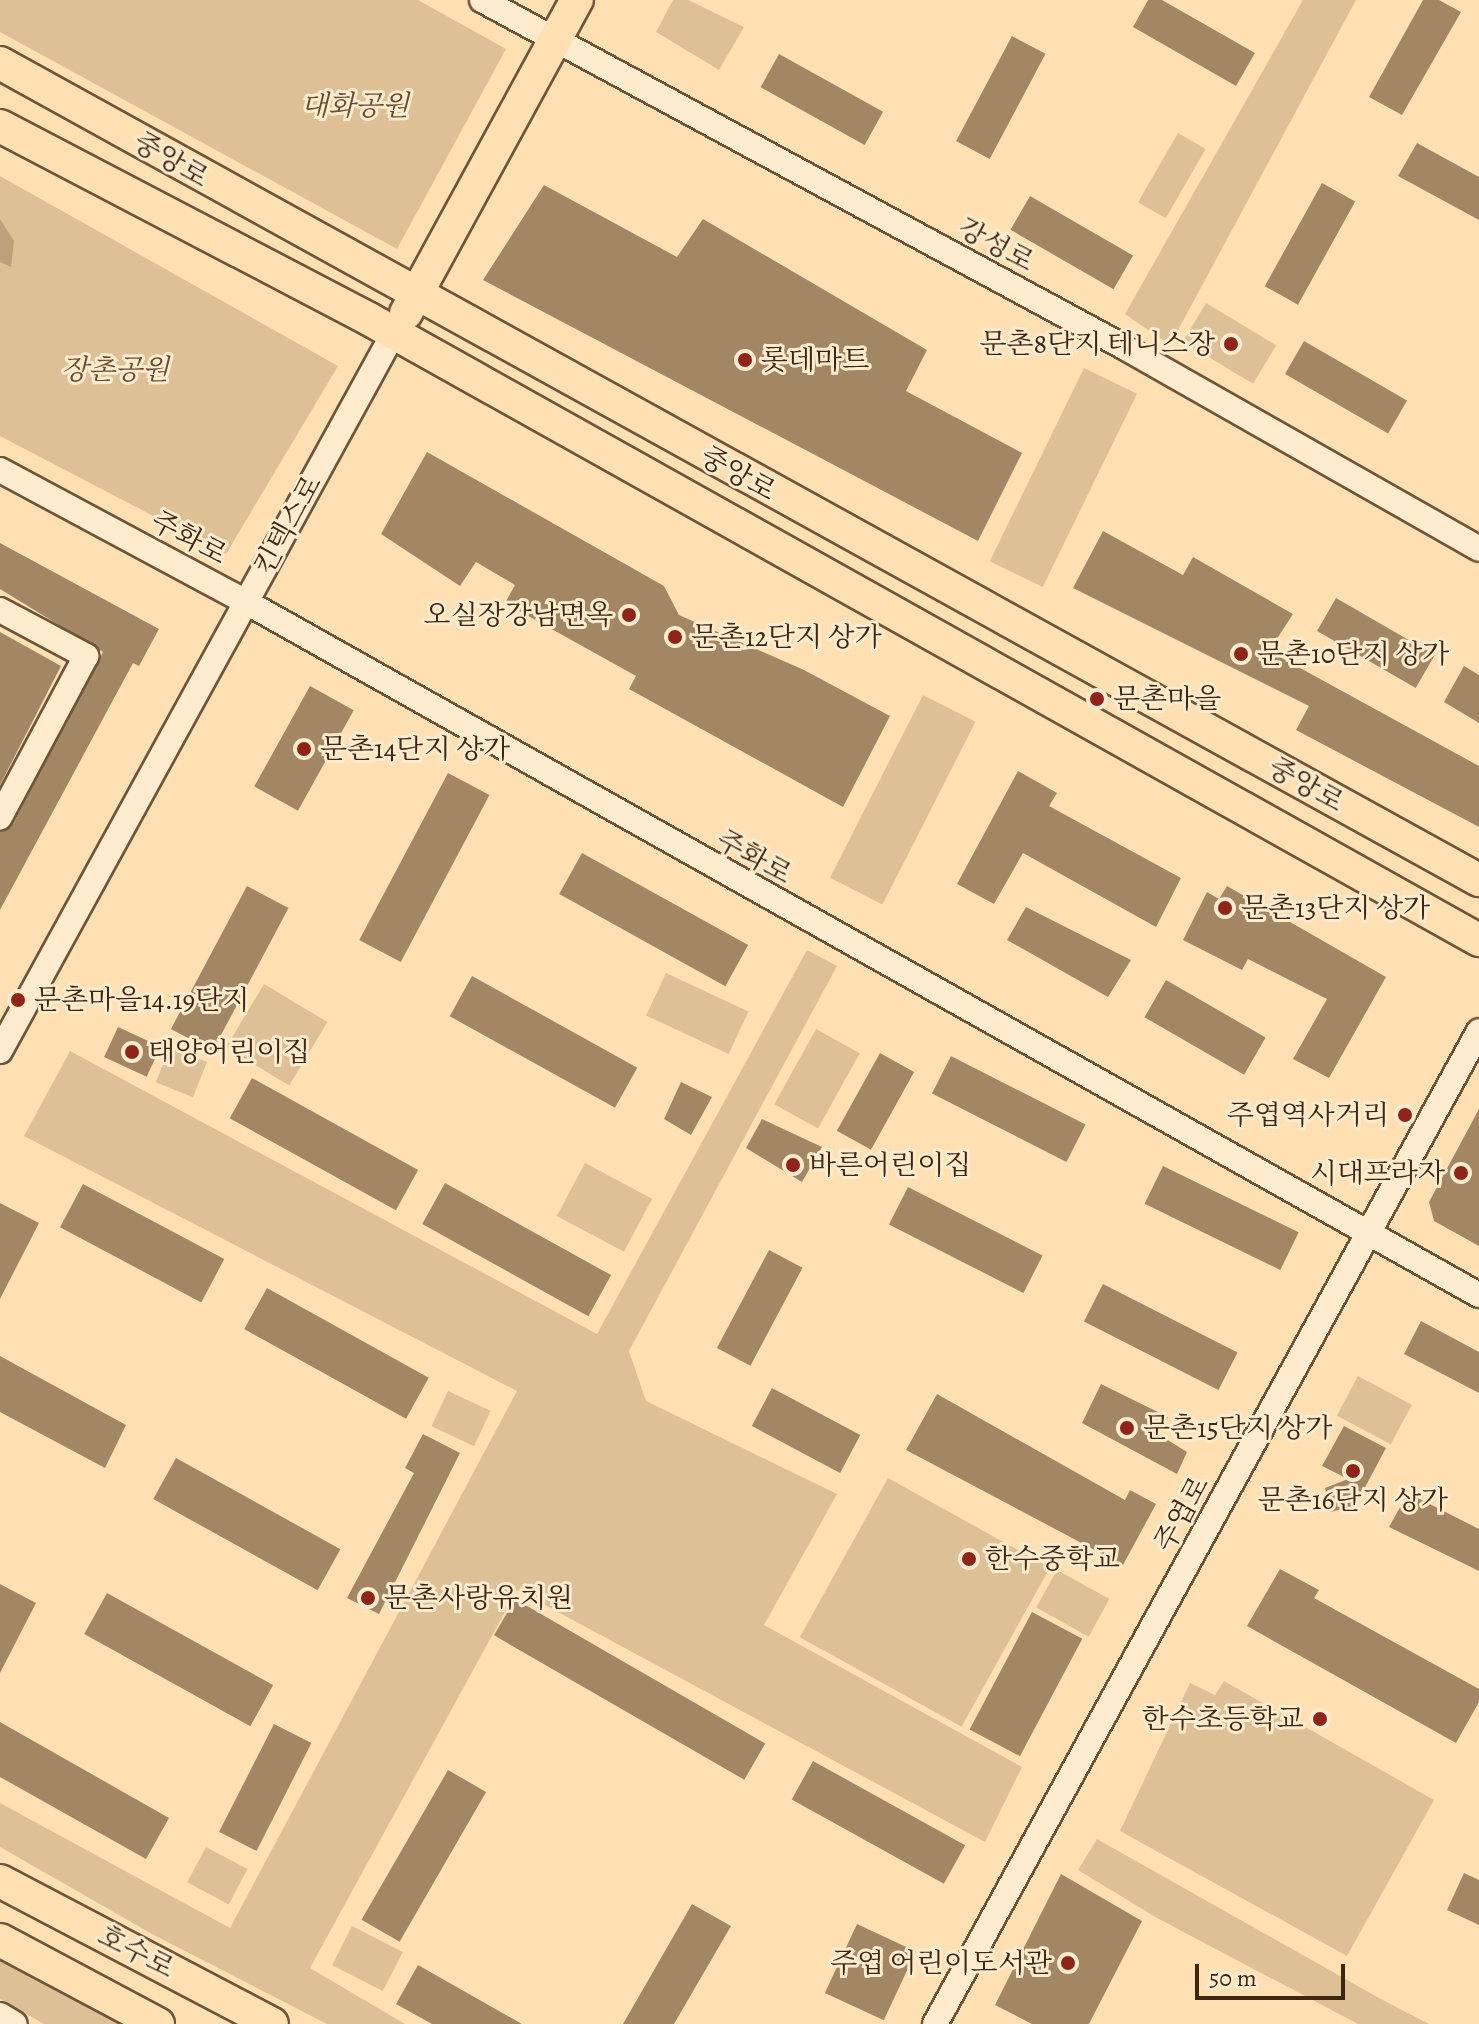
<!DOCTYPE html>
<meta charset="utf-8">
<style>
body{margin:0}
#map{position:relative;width:1479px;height:2024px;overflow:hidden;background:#ffe0b3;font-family:Alegreya,"Noto Serif KR",serif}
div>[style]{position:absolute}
.green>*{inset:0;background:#dec097;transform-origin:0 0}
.water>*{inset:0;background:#bea17c}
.building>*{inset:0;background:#a38765;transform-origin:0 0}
.roads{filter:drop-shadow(2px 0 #6f543a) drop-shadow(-2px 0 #6f543a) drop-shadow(0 2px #6f543a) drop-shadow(0 -2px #6f543a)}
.minor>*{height:24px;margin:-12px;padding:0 12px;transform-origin:12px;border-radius:12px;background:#ffebce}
.major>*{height:32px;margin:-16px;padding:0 16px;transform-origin:16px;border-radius:16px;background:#ffe0b3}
.dots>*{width:22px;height:22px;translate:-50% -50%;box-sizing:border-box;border:4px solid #ffebce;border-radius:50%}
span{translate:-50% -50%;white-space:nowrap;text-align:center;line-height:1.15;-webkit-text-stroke:6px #ffebce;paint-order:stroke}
.park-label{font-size:28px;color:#674c32;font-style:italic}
.street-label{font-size:28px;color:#3f2611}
.poi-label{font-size:28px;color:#3f2611}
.right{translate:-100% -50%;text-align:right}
.left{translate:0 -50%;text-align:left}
.scale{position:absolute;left:1195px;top:1964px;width:150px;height:36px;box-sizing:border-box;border:4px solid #3f2611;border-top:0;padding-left:10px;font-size:24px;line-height:28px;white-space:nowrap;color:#3f2611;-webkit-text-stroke:6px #ffebce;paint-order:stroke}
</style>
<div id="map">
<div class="green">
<div style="clip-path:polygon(0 0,418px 0,506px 49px,397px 249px,0 32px)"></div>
<div style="clip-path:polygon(673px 0,688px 0,744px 27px,719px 70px,656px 32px)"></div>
<div style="clip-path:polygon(1303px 0,1356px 0,1170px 345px,1125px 314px)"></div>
<div style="left:1178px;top:133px;width:32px;height:80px;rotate:30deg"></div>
<div style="clip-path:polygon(0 176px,338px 366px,226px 554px,0 436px)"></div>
<div style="left:1206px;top:303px;width:82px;height:45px;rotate:31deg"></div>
<div style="left:1084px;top:368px;width:59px;height:215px;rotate:26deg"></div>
<div style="left:923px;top:695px;width:59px;height:205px;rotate:27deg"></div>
<div style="clip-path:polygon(807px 950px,837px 966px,629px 1351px,646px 1401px,837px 1494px,764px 1625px,1022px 1767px,985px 1842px,517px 1590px,310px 1968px,405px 2024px,327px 2024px,152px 1934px,0 1847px,0 1803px,230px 1928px,517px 1391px,24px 1136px,70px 1051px,597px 1334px)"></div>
<div style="left:666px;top:973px;width:91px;height:47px;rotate:25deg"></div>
<div style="left:264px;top:984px;width:74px;height:74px;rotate:31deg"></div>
<div style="left:816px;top:1029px;width:50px;height:86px;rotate:29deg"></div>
<div style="left:170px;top:1047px;width:40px;height:38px;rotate:22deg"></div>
<div style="left:585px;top:1163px;width:76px;height:60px;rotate:28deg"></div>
<div style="left:1358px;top:1376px;width:61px;height:45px;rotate:28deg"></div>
<div style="left:448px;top:1391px;width:47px;height:39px;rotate:25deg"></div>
<div style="left:888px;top:1478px;width:185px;height:182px;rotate:29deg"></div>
<div style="left:1057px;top:1570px;width:60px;height:43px;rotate:29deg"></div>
<div style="clip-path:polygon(1224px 1681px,1434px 1800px,1347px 1956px,1120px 1831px,1190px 1683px,1215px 1695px)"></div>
<div style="clip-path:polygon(1097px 1839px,1379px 1998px,1429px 2024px,1358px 2024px,1157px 1918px,1078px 1870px)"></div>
<div style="left:206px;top:1847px;width:47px;height:40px;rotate:28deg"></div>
<div style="left:352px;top:1926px;width:57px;height:44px;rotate:27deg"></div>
<div style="clip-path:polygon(0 1955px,121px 2024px,44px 2024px,0 1999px)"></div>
</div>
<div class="water">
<div style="clip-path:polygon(0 219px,14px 241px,11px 267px,0 262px)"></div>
</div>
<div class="building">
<div style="clip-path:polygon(1148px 0,1162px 0,1255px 53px,1236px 86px,1133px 27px)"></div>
<div style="clip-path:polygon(1423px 0,1439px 0,1461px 12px,1402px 115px,1369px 97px)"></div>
<div style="left:1012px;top:36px;width:38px;height:119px;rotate:28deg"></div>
<div style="left:779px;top:54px;width:119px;height:38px;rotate:29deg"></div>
<div style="clip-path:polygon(1417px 143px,1479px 177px,1479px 220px,1398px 176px)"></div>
<div style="left:1322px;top:183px;width:38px;height:118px;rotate:29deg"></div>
<div style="clip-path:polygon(544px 185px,677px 257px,703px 219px,927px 350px,906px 391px,1022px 453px,978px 541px,483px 280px)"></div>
<div style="left:1030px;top:196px;width:119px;height:39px;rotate:30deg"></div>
<div style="left:1304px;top:341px;width:119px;height:38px;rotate:30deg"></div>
<div style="clip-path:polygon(427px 452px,664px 586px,679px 615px,804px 670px,890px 716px,843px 807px,629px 689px,636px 676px,505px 603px,515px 585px,476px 562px,460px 586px,381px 534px)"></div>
<div style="clip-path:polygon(1103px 531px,1183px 575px,1193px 557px,1293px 614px,1269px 651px,1479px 766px,1479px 827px,1296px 730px,1309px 706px,1073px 588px)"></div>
<div style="clip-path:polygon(0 543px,159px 629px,139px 666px,133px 663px,0 910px,0 832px,13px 824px,103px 652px,0 589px)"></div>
<div style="left:1336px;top:598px;width:114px;height:38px;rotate:30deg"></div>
<div style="clip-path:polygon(0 632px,61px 666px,0 785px)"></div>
<div style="clip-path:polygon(1464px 666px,1479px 675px,1479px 723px,1444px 702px)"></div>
<div style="left:310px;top:686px;width:50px;height:115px;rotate:29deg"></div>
<div style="clip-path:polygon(1018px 771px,1057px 793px,1049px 806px,1181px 878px,1156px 927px,1023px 853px,994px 904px,957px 884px)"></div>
<div style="left:448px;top:773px;width:47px;height:189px;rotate:28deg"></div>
<div style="left:582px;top:853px;width:190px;height:47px;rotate:29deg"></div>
<div style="left:247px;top:886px;width:47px;height:162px;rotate:28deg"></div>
<div style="clip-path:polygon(1227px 886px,1386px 977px,1329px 1078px,1293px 1059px,1327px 999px,1248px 959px,1242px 970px,1183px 940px,1207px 892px,1219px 899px)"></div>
<div style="clip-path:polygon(1026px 907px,1131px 960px,1108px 997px,1007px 940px)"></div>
<div style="left:472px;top:976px;width:189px;height:46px;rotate:29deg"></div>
<div style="left:1166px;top:980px;width:115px;height:43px;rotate:30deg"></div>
<div style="left:118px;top:1027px;width:47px;height:33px;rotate:25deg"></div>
<div style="left:880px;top:1053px;width:39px;height:89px;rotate:29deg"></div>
<div style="left:951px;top:1056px;width:151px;height:42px;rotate:27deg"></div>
<div style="left:252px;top:1078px;width:190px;height:46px;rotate:29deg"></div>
<div style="clip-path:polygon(681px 1082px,712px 1097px,691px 1135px,664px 1119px)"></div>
<div style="clip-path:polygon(1479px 1109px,1479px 1246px,1434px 1221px,1429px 1202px)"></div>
<div style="clip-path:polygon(762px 1119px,822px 1147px,802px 1182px,746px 1148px)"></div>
<div style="left:1163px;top:1166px;width:151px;height:42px;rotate:26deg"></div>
<div style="left:445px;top:1183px;width:190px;height:47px;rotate:29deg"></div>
<div style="left:83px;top:1184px;width:160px;height:49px;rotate:28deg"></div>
<div style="left:908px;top:1187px;width:151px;height:42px;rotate:27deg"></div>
<div style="clip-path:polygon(0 1203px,39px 1223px,0 1299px)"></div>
<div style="left:769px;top:1250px;width:38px;height:111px;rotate:28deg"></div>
<div style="left:1103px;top:1284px;width:151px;height:42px;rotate:27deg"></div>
<div style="left:267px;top:1288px;width:185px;height:47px;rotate:29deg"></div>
<div style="clip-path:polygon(1421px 1321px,1479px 1352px,1479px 1393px,1404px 1354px)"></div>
<div style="clip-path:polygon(0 1356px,126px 1425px,105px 1468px,0 1412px)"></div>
<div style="clip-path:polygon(1101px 1384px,1168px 1417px,1158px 1434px,1187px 1452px,1177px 1474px,1082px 1423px)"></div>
<div style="left:772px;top:1388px;width:100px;height:43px;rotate:28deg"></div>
<div style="clip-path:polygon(937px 1394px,1125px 1500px,1130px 1490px,1156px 1504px,1123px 1565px,906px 1450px)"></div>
<div style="clip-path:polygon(1344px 1426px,1386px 1448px,1355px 1506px,1330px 1512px,1325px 1488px,1348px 1479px,1322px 1466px)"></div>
<div style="clip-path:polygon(423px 1434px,460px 1453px,379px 1614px,347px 1598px,414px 1473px,405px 1468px)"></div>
<div style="left:176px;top:1458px;width:188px;height:47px;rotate:29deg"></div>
<div style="clip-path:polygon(1408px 1493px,1479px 1529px,1479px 1571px,1389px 1527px)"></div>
<div style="clip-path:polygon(1280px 1569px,1319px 1590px,1314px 1598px,1479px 1689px,1479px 1702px,1456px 1743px,1247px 1626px)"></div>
<div style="clip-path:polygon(0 1584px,36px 1603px,0 1673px)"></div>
<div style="left:107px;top:1593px;width:190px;height:47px;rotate:29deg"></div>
<div style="left:515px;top:1599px;width:289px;height:42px;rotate:30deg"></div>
<div style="left:1032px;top:1612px;width:57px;height:133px;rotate:28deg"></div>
<div style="clip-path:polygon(0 1722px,169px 1818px,146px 1859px,0 1777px)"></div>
<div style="left:274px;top:1724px;width:42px;height:121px;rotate:27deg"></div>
<div style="left:813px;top:1761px;width:174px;height:44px;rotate:29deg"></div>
<div style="left:448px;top:1770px;width:44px;height:173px;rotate:30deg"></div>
<div style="clip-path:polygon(1464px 1873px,1479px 1880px,1479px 1925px,1447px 1910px)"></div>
<div style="clip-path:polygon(1061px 1874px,1142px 1921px,1089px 2024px,1032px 2024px,995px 2005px)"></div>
<div style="clip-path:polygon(692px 1904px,731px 1926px,674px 2024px,623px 2024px)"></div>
<div style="left:857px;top:1924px;width:65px;height:76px;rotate:25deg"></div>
<div style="clip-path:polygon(418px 1965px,522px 2024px,432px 2024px,396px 2004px)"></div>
</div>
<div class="roads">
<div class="minor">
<div style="left:482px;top:0;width:730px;rotate:28.39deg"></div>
<div style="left:1124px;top:347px;width:408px;rotate:29.6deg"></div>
<div style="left:0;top:470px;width:279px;rotate:28.2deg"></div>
<div style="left:246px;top:602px;width:1414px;rotate:29.34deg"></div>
<div style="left:0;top:610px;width:98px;rotate:28.1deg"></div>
<div style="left:86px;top:656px;width:183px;rotate:118.1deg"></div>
<div style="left:0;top:1051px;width:818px;rotate:-61.27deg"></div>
<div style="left:0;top:2015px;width:17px;rotate:31deg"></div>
<div style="left:935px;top:2024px;width:1132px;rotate:-61.28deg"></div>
</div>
<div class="major">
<div style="left:0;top:63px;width:1690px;rotate:28.92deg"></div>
<div style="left:0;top:126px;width:416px;rotate:27.6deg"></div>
<div style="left:369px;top:319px;width:1272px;rotate:29.23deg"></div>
<div style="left:406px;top:313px;width:357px;rotate:-61.4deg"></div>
<div style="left:0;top:1881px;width:307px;rotate:27.7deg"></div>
<div style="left:0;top:1940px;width:179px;rotate:28deg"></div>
</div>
</div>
<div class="dots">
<div style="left:1231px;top:344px;background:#8f2418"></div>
<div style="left:745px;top:360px;background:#8f2418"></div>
<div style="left:629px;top:615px;background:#8f2418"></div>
<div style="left:675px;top:637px;background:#8f2418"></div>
<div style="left:1241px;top:654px;background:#8f2418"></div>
<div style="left:1097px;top:699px;background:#8f2418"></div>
<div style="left:304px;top:749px;background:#8f2418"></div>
<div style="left:1225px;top:908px;background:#8f2418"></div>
<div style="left:18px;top:1000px;background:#8f2418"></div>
<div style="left:132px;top:1052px;background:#8f2418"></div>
<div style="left:1405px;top:1115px;background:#8f2418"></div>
<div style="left:793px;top:1165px;background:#8f2418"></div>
<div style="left:1461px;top:1173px;background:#8f2418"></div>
<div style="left:1127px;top:1428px;background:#8f2418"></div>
<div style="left:1353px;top:1471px;background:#8f2418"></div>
<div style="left:969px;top:1559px;background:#8f2418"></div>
<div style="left:368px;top:1598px;background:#8f2418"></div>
<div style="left:1320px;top:1719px;background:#8f2418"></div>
<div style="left:1068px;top:1963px;background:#8f2418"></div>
</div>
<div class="park-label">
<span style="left:355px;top:106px">대화공원</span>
<span style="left:115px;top:370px">장촌공원</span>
</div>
<div class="street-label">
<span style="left:171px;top:160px;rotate:30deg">중앙로</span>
<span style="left:996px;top:245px;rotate:28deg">강성로</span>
<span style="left:738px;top:474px;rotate:29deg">중앙로</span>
<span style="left:288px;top:525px;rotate:-61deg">킨텍스로</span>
<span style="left:189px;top:538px;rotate:28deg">주화로</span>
<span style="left:1306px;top:785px;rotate:29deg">중앙로</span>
<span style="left:754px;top:857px;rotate:29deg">주화로</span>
<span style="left:1182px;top:1514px;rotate:-61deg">주엽로</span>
<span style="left:136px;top:1952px;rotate:27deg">호수로</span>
</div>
<div class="poi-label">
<span class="right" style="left:1215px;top:344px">문촌8단지 테니스장</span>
<span class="left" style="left:761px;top:360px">롯데마트</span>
<span class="right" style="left:613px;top:615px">오실장강남면옥</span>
<span class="left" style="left:691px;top:637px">문촌12단지 상가</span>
<span class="left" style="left:1257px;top:654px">문촌10단지 상가</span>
<span class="left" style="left:1113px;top:699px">문촌마을</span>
<span class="left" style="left:320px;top:749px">문촌14단지 상가</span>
<span class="left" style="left:1241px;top:908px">문촌13단지 상가</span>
<span class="left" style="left:34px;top:1000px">문촌마을14.19단지</span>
<span class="left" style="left:148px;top:1052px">태양어린이집</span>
<span class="right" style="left:1389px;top:1115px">주엽역사거리</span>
<span class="left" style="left:809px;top:1165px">바른어린이집</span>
<span class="right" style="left:1445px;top:1173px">시대프라자</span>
<span class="left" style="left:1143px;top:1428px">문촌15단지 상가</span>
<span style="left:1353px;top:1500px">문촌16단지 상가</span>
<span class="left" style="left:985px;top:1559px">한수중학교</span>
<span class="left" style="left:384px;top:1598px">문촌사랑유치원</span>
<span class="right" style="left:1304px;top:1719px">한수초등학교</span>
<span class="right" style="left:1052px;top:1963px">주엽 어린이도서관</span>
</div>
<div class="scale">50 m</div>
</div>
